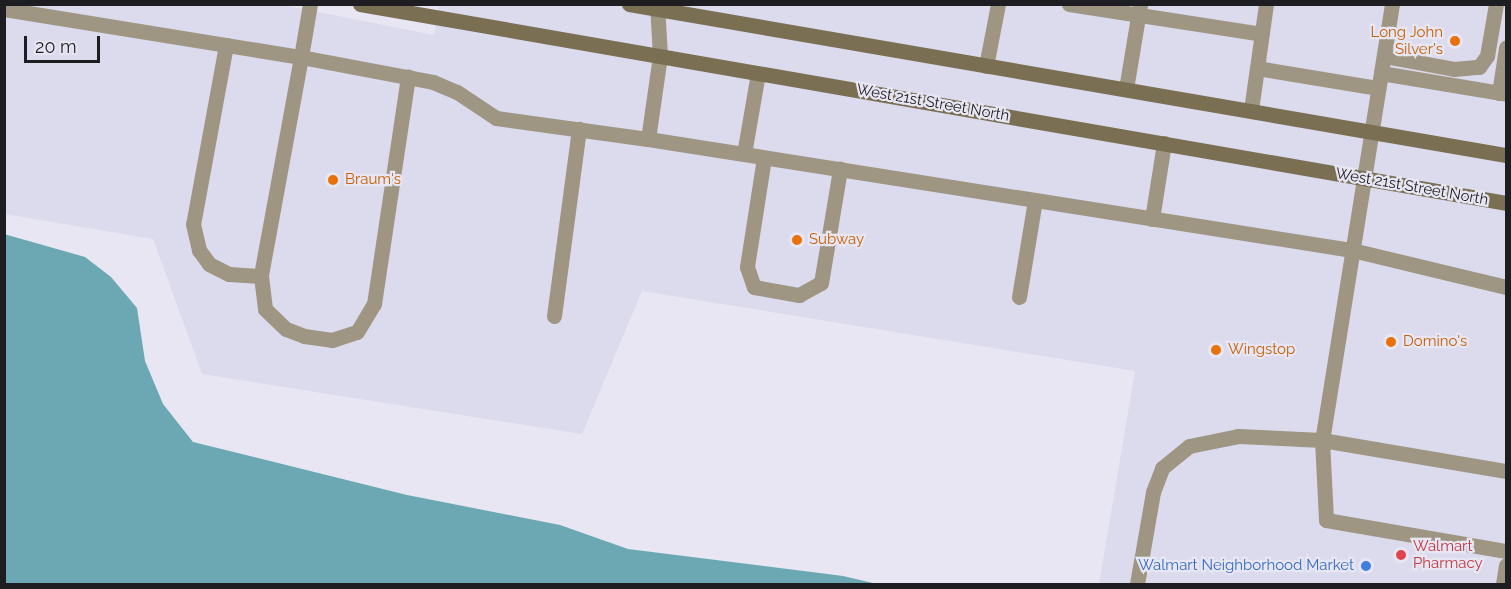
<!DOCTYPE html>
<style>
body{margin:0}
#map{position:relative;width:1511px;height:589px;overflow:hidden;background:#e7e6f2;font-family:Raleway,sans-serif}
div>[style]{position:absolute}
.built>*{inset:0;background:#dcdbee}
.water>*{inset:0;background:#6ca7b4}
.service>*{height:15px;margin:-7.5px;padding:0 7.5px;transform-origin:7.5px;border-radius:7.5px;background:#9e9683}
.minor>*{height:15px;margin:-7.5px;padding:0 7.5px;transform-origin:7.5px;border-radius:7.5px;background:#9e9683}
.secondary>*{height:15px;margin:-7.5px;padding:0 7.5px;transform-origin:7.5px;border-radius:7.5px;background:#7a6f53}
.dots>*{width:16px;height:16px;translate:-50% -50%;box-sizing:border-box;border:3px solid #e7e6f2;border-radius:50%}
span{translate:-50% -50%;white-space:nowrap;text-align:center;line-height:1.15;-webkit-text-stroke:4.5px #e7e6f2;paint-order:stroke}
.food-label{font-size:15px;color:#c56008}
.right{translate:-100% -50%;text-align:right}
.left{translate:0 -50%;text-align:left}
.street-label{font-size:15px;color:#1e1e22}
.health-label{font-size:15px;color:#be3a42}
.shop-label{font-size:15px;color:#366cbe}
.frame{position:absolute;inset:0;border:6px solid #1e1e22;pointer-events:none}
.scale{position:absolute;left:24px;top:36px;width:76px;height:27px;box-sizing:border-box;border:3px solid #1e1e22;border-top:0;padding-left:8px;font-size:18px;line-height:21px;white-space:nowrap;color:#1e1e22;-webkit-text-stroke:4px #e7e6f2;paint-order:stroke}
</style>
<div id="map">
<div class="built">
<div style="clip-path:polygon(439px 4px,1506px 5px,1506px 584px,1099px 584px,1135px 371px,642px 291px,582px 434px,202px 374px,153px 239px,5px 214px,4px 5px,283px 5px,434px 35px)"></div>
</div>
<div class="water">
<div style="clip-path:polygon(4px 234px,85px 257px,111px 277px,137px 308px,145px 361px,163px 404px,193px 442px,407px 495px,560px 525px,628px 549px,843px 576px,877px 584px,5px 584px)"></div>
</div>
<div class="service">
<div style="left:310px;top:4px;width:54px;rotate:99.6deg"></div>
<div style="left:301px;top:57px;width:134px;rotate:10.7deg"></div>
<div style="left:433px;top:82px;width:26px;rotate:23deg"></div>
<div style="left:457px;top:92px;width:47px;rotate:33.7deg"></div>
<div style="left:496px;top:118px;width:153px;rotate:7.9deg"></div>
<div style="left:648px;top:139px;width:84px;rotate:-81.8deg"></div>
<div style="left:1069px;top:4px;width:195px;rotate:8.8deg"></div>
<div style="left:1266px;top:4px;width:65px;rotate:98deg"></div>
<div style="left:1257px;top:68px;width:123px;rotate:9.4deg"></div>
<div style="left:1392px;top:4px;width:442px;rotate:99.1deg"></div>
<div style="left:1322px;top:440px;width:187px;rotate:9.6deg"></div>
<div style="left:4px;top:9px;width:301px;rotate:9.2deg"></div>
<div style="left:301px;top:57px;width:223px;rotate:100.4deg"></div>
<div style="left:261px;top:276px;width:33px;rotate:83deg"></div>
<div style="left:265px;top:309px;width:29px;rotate:44deg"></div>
<div style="left:286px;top:329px;width:19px;rotate:21deg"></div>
<div style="left:304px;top:336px;width:28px;rotate:8deg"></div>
<div style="left:332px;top:340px;width:26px;rotate:-18deg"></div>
<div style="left:357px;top:332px;width:33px;rotate:-59deg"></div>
<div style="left:374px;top:304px;width:230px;rotate:-81.5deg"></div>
<div style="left:226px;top:45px;width:182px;rotate:100.4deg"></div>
<div style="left:193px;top:224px;width:27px;rotate:77deg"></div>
<div style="left:199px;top:250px;width:17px;rotate:54deg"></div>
<div style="left:209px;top:264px;width:22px;rotate:27deg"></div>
<div style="left:229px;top:274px;width:32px;rotate:4deg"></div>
<div style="left:1384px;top:56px;width:71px;rotate:10.5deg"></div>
<div style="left:1454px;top:69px;width:25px;rotate:-5deg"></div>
<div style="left:1479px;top:67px;width:14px;rotate:-54deg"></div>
<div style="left:1487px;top:56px;width:53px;rotate:-80.2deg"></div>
<div style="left:986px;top:66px;width:63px;rotate:-79deg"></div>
<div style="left:1381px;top:73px;width:127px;rotate:9.5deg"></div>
<div style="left:1126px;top:89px;width:86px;rotate:-80.6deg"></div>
<div style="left:1499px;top:93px;width:46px;rotate:-81.2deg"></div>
<div style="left:1251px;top:110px;width:42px;rotate:-81.9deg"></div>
<div style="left:648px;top:139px;width:713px;rotate:8.96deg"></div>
<div style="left:1352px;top:250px;width:158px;rotate:13.5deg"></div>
<div style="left:744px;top:154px;width:82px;rotate:-80.2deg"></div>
<div style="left:764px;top:158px;width:110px;rotate:98.9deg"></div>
<div style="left:747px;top:267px;width:21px;rotate:71deg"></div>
<div style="left:754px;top:287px;width:46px;rotate:10.1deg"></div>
<div style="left:799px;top:295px;width:25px;rotate:-29deg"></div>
<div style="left:821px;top:283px;width:116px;rotate:-80.5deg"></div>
<div style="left:1152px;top:219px;width:77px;rotate:-81deg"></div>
<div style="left:1019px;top:297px;width:98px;rotate:-80.6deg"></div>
<div style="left:554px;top:316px;width:189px;rotate:-82.4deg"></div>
<div style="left:1137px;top:584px;width:93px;rotate:-80.1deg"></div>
<div style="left:1153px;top:492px;width:26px;rotate:-69deg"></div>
<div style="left:1162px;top:468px;width:35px;rotate:-39deg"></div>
<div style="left:1189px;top:446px;width:50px;rotate:-11.5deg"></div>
<div style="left:1238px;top:436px;width:84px;rotate:2.7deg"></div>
<div style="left:1322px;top:440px;width:80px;rotate:87.1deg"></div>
<div style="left:1326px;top:520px;width:183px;rotate:9.8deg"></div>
<div style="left:1503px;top:584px;width:19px;rotate:-81deg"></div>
</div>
<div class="minor">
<div style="left:657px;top:4px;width:52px;rotate:86.7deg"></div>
</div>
<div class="secondary">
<div style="left:360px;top:4px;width:1163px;rotate:9.85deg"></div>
<div style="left:629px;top:4px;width:890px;rotate:9.77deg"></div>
</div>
<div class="dots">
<div style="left:1455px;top:41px;background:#e8710a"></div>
<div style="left:333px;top:180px;background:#e8710a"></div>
<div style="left:797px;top:240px;background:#e8710a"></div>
<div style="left:1391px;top:342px;background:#e8710a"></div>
<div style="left:1216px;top:350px;background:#e8710a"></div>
<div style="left:1401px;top:555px;background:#e0444e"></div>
<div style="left:1366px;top:566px;background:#3f7fe0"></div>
</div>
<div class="food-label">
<span class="right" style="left:1443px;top:41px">Long John<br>Silver's</span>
<span class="left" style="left:345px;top:180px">Braum's</span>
<span class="left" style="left:809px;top:240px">Subway</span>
<span class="left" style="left:1403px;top:342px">Domino's</span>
<span class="left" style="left:1228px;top:350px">Wingstop</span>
</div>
<div class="street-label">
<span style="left:933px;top:103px;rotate:10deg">West 21st Street North</span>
<span style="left:1412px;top:187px;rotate:10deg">West 21st Street North</span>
</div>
<div class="health-label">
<span class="left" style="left:1413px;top:555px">Walmart<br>Pharmacy</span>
</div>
<div class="shop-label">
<span class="right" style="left:1354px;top:566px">Walmart Neighborhood Market</span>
</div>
<div class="frame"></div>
<div class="scale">20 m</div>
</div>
